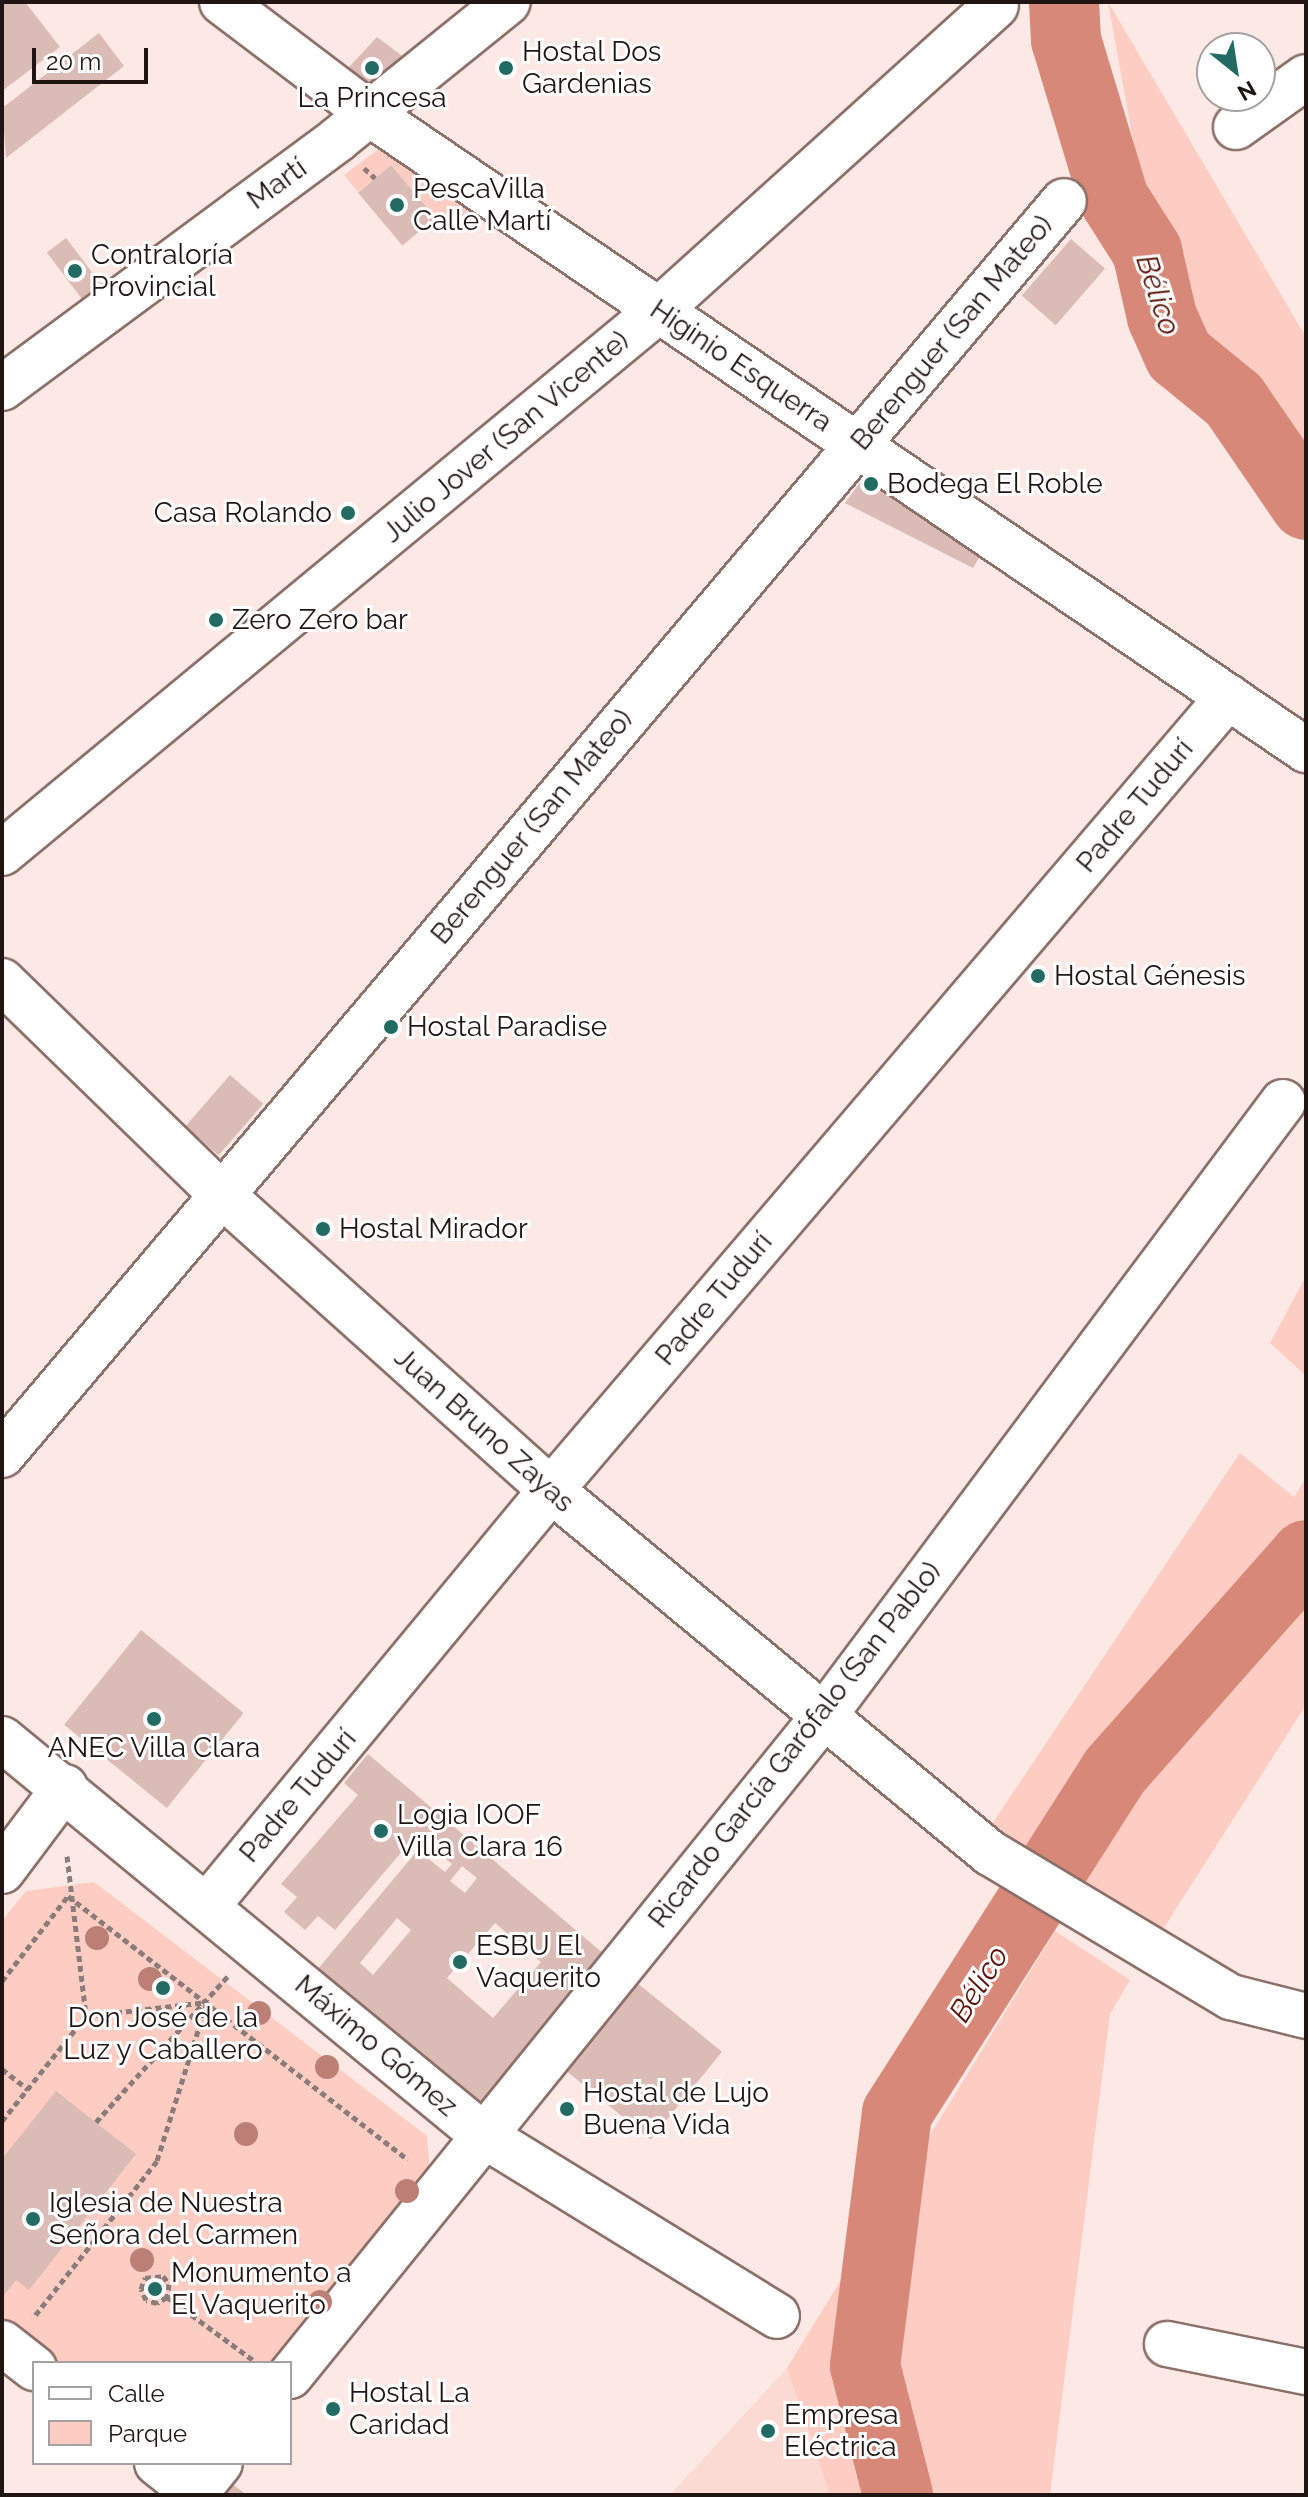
<!DOCTYPE html>
<meta charset="utf-8">
<style>
body{margin:0}
#map{position:relative;width:1308px;height:2497px;overflow:hidden;background:#fce9e5;font-family:Raleway,sans-serif}
div>[style]{position:absolute}
.built>*{inset:0;background:#fadad3}
.green>*{inset:0;background:#fdcdc3}
.river>*{height:70px;margin:-35px;padding:0 35px;transform-origin:35px;border-radius:35px;background:#d88878}
.building>*{inset:0;background:#dabbb5;transform-origin:0 0}
.path>*{height:5px;margin-top:-2.5px;transform-origin:0;background:repeating-linear-gradient(90deg,#8b7c79 0 6px,transparent 0 10px)}
.roads{filter:drop-shadow(2px 0 #8c706a) drop-shadow(-2px 0 #8c706a) drop-shadow(0 2px #8c706a) drop-shadow(0 -2px #8c706a)}
.minor>*{height:44px;margin:-22px;padding:0 22px;transform-origin:22px;border-radius:22px;background:#fff}
.trees>*{width:24px;height:24px;margin:-12px;border-radius:50%;background:#bb7f75}
.dots>*{width:22px;height:22px;translate:-50% -50%;box-sizing:border-box;border:4px solid #fff;border-radius:50%}
span{translate:-50% -50%;white-space:nowrap;text-align:center;line-height:1.15;-webkit-text-stroke:6px #fff;paint-order:stroke}
.poi-label{font-size:28px;color:#201513}
.left{translate:0 -50%;text-align:left}
.right{translate:-100% -50%;text-align:right}
.street-label{font-size:28px;color:#201513}
.water-label{font-size:30px;color:#5b1309;font-style:italic}
.frame{position:absolute;inset:0;border:4px solid #201513;pointer-events:none}
.legend{position:absolute;left:32px;top:2361px;width:260px;height:104px;box-sizing:border-box;background:#fff;border:2px solid #a6a1a1;margin:0;padding:10px 14px;list-style:none;font-size:24px;color:#201513}
.legend li{display:flex;align-items:center;gap:16px;height:40px}
.legend b{width:40px;border:2px solid #a6a1a1}
.north{position:absolute;left:1196px;top:32px;width:80px;height:80px;box-sizing:border-box;background:#fff;border:2px solid #a6a1a1;border-radius:50%;rotate:150deg;font-size:22px;font-weight:700;line-height:32px;text-align:center;color:#201513}
.north::after{content:'';display:block;margin:auto;width:28px;height:36px;background:#226b63;clip-path:polygon(50% 0,100% 100%,50% 72%,0 100%)}
.scale{position:absolute;left:32px;top:48px;width:116px;height:36px;box-sizing:border-box;border:4px solid #201513;border-top:0;padding-left:10px;font-size:24px;line-height:28px;white-space:nowrap;color:#201513;-webkit-text-stroke:6px #fff;paint-order:stroke}
</style>
<div id="map">
<div class="built">
<div style="clip-path:polygon(787px 2368px,830px 2495px,670px 2495px)"></div>
</div>
<div class="green">
<div style="clip-path:polygon(1108px 2px,1306px 337px,1306px 484px,1243px 391px,1212px 369px,1170px 297px,1173px 256px,1144px 201px)"></div>
<div style="clip-path:polygon(387px 143px,474px 203px,456px 225px,435px 218px,391px 165px,358px 192px,344px 175px)"></div>
<div style="clip-path:polygon(1306px 1276px,1306px 1376px,1270px 1343px)"></div>
<div style="clip-path:polygon(1240px 1453px,1294px 1497px,1306px 1478px,1306px 1705px,1158px 1937px,990px 1827px)"></div>
<div style="clip-path:polygon(94px 1882px,427px 2136px,430px 2171px,279px 2363px,43px 2363px,2px 2330px,2px 1921px,26px 1891px)"></div>
<div style="clip-path:polygon(1055px 1931px,1130px 1980px,1110px 2014px,1050px 2495px,830px 2495px,787px 2368px)"></div>
</div>
<div class="river">
<div style="left:1064px;top:2px;width:38px;rotate:87deg"></div>
<div style="left:1066px;top:40px;width:166px;rotate:73.2deg"></div>
<div style="left:1114px;top:199px;width:62px;rotate:57.6deg"></div>
<div style="left:1147px;top:251px;width:68px;rotate:77.2deg"></div>
<div style="left:1162px;top:317px;width:42px;rotate:65.9deg"></div>
<div style="left:1179px;top:355px;width:71px;rotate:39.3deg"></div>
<div style="left:1234px;top:400px;width:127px;rotate:55.6deg"></div>
<div style="left:898px;top:2495px;width:133px;rotate:-104.3deg"></div>
<div style="left:865px;top:2366px;width:255px;rotate:-82.8deg"></div>
<div style="left:897px;top:2113px;width:406px;rotate:-57.5deg"></div>
<div style="left:1115px;top:1771px;width:288px;rotate:-48.5deg"></div>
</div>
<div class="building">
<div style="clip-path:polygon(2px 2px,25px 2px,60px 47px,2px 91px)"></div>
<div style="clip-path:polygon(99px 33px,124px 66px,6px 158px,2px 102px,5px 106px)"></div>
<div style="clip-path:polygon(377px 37px,405px 58px,366px 99px,338px 79px)"></div>
<div style="left:391px;top:165px;width:69px;height:43px;rotate:50deg"></div>
<div style="left:66px;top:238px;width:64px;height:24px;rotate:53deg"></div>
<div style="left:1071px;top:239px;width:45px;height:75px;rotate:41deg"></div>
<div style="clip-path:polygon(870px 469px,987px 544px,973px 568px,845px 503px)"></div>
<div style="left:230px;top:1075px;width:44px;height:68px;rotate:41deg"></div>
<div style="left:141px;top:1630px;width:132px;height:122px;rotate:39deg"></div>
<div style="clip-path:polygon(evenodd,368px 1754px,604px 1954px,479px 2105px,317px 1970px,418px 1850px,410px 1842px,335px 1930px,318px 1916px,305px 1930px,284px 1912px,297px 1897px,281px 1884px,358px 1795px,344px 1783px,368px 1754px,433px 1849px,452px 1864px,445px 1872px,426px 1857px,433px 1849px,368px 1754px,462px 1866px,477px 1878px,465px 1893px,450px 1881px,462px 1866px,368px 1754px,397px 1918px,411px 1930px,373px 1975px,360px 1963px,397px 1918px,368px 1754px,495px 1923px,541px 1962px,493px 2018px,447px 1978px,495px 1923px)"></div>
<div style="left:631px;top:1978px;width:117px;height:113px;rotate:39deg"></div>
<div style="clip-path:polygon(56px 2091px,136px 2154px,29px 2290px,16px 2280px,2px 2298px,2px 2159px)"></div>
<div style="clip-path:polygon(231px 2483px,247px 2495px,221px 2495px)"></div>
</div>
<div class="path">
<div style="left:364px;top:168px;width:15px;rotate:42deg"></div>
<div style="left:67px;top:1856px;width:161px;rotate:83.2deg"></div>
<div style="left:2px;top:1981px;width:108px;rotate:-52.2deg"></div>
<div style="left:68px;top:1896px;width:430px;rotate:37.8deg"></div>
<div style="left:2px;top:2069px;width:33px;rotate:38deg"></div>
<div style="left:2px;top:2121px;width:134px;rotate:-51.3deg"></div>
<div style="left:86px;top:2016px;width:122px;rotate:-6.6deg"></div>
<div style="left:207px;top:2002px;width:167px;rotate:107.5deg"></div>
<div style="left:157px;top:2161px;width:200px;rotate:128.3deg"></div>
<div style="left:96px;top:2122px;width:197px;rotate:-47.9deg"></div>
<div style="left:167px;top:2297px;width:12px;rotate:149deg"></div>
<div style="left:157px;top:2303px;width:11px;rotate:-165deg"></div>
<div style="left:146px;top:2300px;width:12px;rotate:-114deg"></div>
<div style="left:141px;top:2289px;width:12px;rotate:-70deg"></div>
<div style="left:145px;top:2278px;width:18px;rotate:-6deg"></div>
<div style="left:163px;top:2276px;width:10px;rotate:53deg"></div>
<div style="left:169px;top:2284px;width:13px;rotate:99deg"></div>
<div style="left:167px;top:2297px;width:107px;rotate:36.2deg"></div>
</div>
<div class="roads">
<div class="minor">
<div style="left:222px;top:2px;width:186px;rotate:37.1deg"></div>
<div style="left:370px;top:114px;width:1132px;rotate:34.2deg"></div>
<div style="left:1236px;top:127px;width:86px;rotate:-35.5deg"></div>
<div style="left:2px;top:388px;width:418px;rotate:-36.5deg"></div>
<div style="left:338px;top:139px;width:218px;rotate:-38.9deg"></div>
<div style="left:2px;top:853px;width:852px;rotate:-39.57deg"></div>
<div style="left:659px;top:310px;width:454px;rotate:-42.1deg"></div>
<div style="left:2px;top:981px;width:304px;rotate:44.2deg"></div>
<div style="left:220px;top:1193px;width:445px;rotate:41.9deg"></div>
<div style="left:551px;top:1490px;width:570px;rotate:39.59deg"></div>
<div style="left:990px;top:1853px;width:281px;rotate:30.9deg"></div>
<div style="left:1231px;top:1997px;width:77px;rotate:14.2deg"></div>
<div style="left:2px;top:1455px;width:1643px;rotate:-49.74deg"></div>
<div style="left:2px;top:1739px;width:623px;rotate:39.46deg"></div>
<div style="left:483px;top:2135px;width:345px;rotate:31.6deg"></div>
<div style="left:2px;top:1871px;width:105px;rotate:-53.1deg"></div>
<div style="left:207px;top:1906px;width:540px;rotate:-50.41deg"></div>
<div style="left:551px;top:1490px;width:1043px;rotate:-49.51deg"></div>
<div style="left:2px;top:2343px;width:41px;rotate:38deg"></div>
<div style="left:1167px;top:2344px;width:142px;rotate:11.4deg"></div>
<div style="left:290px;top:2376px;width:848px;rotate:-51.03deg"></div>
<div style="left:823px;top:1717px;width:768px;rotate:-53.2deg"></div>
<div style="left:157px;top:2463px;width:48px;rotate:38.3deg"></div>
<div style="left:194px;top:2495px;width:41px;rotate:-50.9deg"></div>
</div>
</div>
<div class="trees">
<div style="left:97px;top:1938px"></div>
<div style="left:150px;top:1979px"></div>
<div style="left:259px;top:2013px"></div>
<div style="left:327px;top:2067px"></div>
<div style="left:246px;top:2134px"></div>
<div style="left:407px;top:2191px"></div>
<div style="left:142px;top:2260px"></div>
<div style="left:320px;top:2302px"></div>
</div>
<div class="dots">
<div style="left:372px;top:68px;background:#226b63"></div>
<div style="left:506px;top:68px;background:#226b63"></div>
<div style="left:397px;top:205px;background:#226b63"></div>
<div style="left:75px;top:271px;background:#226b63"></div>
<div style="left:871px;top:484px;background:#226b63"></div>
<div style="left:348px;top:513px;background:#226b63"></div>
<div style="left:216px;top:620px;background:#226b63"></div>
<div style="left:1038px;top:976px;background:#226b63"></div>
<div style="left:391px;top:1027px;background:#226b63"></div>
<div style="left:323px;top:1229px;background:#226b63"></div>
<div style="left:154px;top:1719px;background:#226b63"></div>
<div style="left:381px;top:1831px;background:#226b63"></div>
<div style="left:460px;top:1962px;background:#226b63"></div>
<div style="left:163px;top:1988px;background:#226b63"></div>
<div style="left:567px;top:2109px;background:#226b63"></div>
<div style="left:33px;top:2219px;background:#226b63"></div>
<div style="left:155px;top:2289px;background:#226b63"></div>
<div style="left:333px;top:2409px;background:#226b63"></div>
<div style="left:768px;top:2431px;background:#226b63"></div>
</div>
<div class="poi-label">
<span class="left" style="left:522px;top:68px">Hostal Dos<br>Gardenias</span>
<span style="left:372px;top:98px">La Princesa</span>
<span class="left" style="left:413px;top:205px">PescaVilla<br>Calle Martí</span>
<span class="left" style="left:91px;top:271px">Contraloría<br>Provincial</span>
<span class="left" style="left:887px;top:484px">Bodega El Roble</span>
<span class="right" style="left:332px;top:513px">Casa Rolando</span>
<span class="left" style="left:232px;top:620px">Zero Zero bar</span>
<span class="left" style="left:1054px;top:976px">Hostal Génesis</span>
<span class="left" style="left:407px;top:1027px">Hostal Paradise</span>
<span class="left" style="left:339px;top:1229px">Hostal Mirador</span>
<span style="left:154px;top:1748px">ANEC Villa Clara</span>
<span class="left" style="left:397px;top:1831px">Logia IOOF<br>Villa Clara 16</span>
<span class="left" style="left:476px;top:1962px">ESBU El<br>Vaquerito</span>
<span style="left:163px;top:2034px">Don José de la<br>Luz y Caballero</span>
<span class="left" style="left:583px;top:2109px">Hostal de Lujo<br>Buena Vida</span>
<span class="left" style="left:49px;top:2219px">Iglesia de Nuestra<br>Señora del Carmen</span>
<span class="left" style="left:171px;top:2289px">Monumento a<br>El Vaquerito</span>
<span class="left" style="left:349px;top:2409px">Hostal La<br>Caridad</span>
<span class="left" style="left:784px;top:2431px">Empresa<br>Eléctrica</span>
</div>
<div class="street-label">
<span style="left:277px;top:184px;rotate:-36deg">Martí</span>
<span style="left:952px;top:333px;rotate:-50deg">Berenguer (San Mateo)</span>
<span style="left:741px;top:366px;rotate:34deg">Higinio Esquerra</span>
<span style="left:506px;top:437px;rotate:-40deg">Julio Jover (San Vicente)</span>
<span style="left:1135px;top:806px;rotate:-50deg">Padre Tudurí</span>
<span style="left:532px;top:827px;rotate:-50deg">Berenguer (San Mateo)</span>
<span style="left:714px;top:1299px;rotate:-50deg">Padre Tudurí</span>
<span style="left:484px;top:1430px;rotate:42deg">Juan Bruno Zayas</span>
<span style="left:795px;top:1745px;rotate:-52deg">Ricardo García Garófalo (San Pablo)</span>
<span style="left:298px;top:1796px;rotate:-50deg">Padre Tudurí</span>
<span style="left:376px;top:2046px;rotate:40deg">Máximo Gómez</span>
</div>
<div class="water-label">
<span style="left:1158px;top:295px;rotate:72deg">Bélico</span>
<span style="left:979px;top:1984px;rotate:-58deg">Bélico</span>
</div>
<div class="frame"></div>
<ul class="legend">
<li><b style="height:10px;background:#fff"></b>Calle</li>
<li><b style="height:22px;background:#fdcdc3"></b>Parque</li>
</ul>
<div class="north">N</div>
<div class="scale">20 m</div>
</div>
